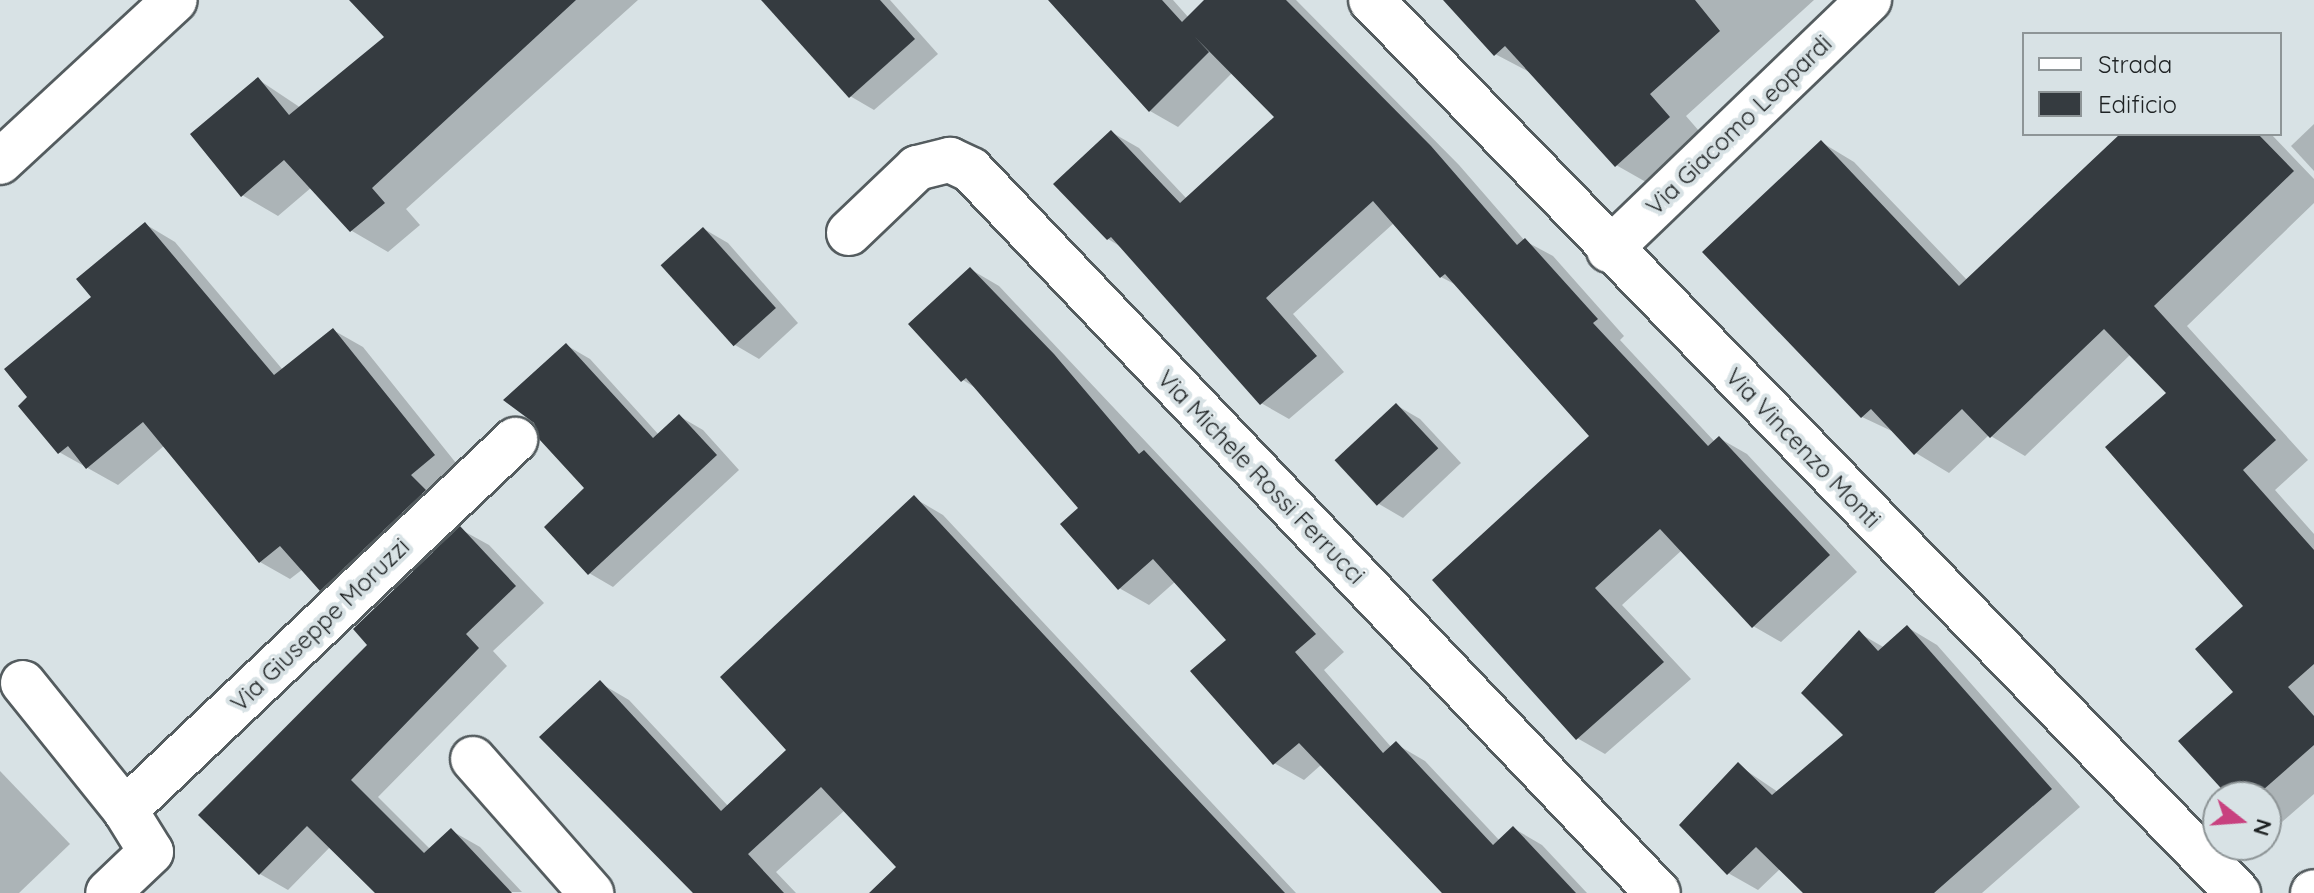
<!DOCTYPE html>
<style>
body{margin:0}
#map{position:relative;width:2314px;height:893px;overflow:hidden;background:#d8e2e5;font-family:Quicksand,sans-serif}
div>[style]{position:absolute}
.shadow>*{inset:0;background:#0003}
.building>*{inset:0;background:#353b40;transform-origin:0 0}
.roads{filter:drop-shadow(2px 0 #545c5f) drop-shadow(-2px 0 #545c5f) drop-shadow(0 2px #545c5f) drop-shadow(0 -2px #545c5f)}
.minor>*{height:44px;margin:-22px;padding:0 22px;transform-origin:22px;border-radius:22px;background:#fff}
.tertiary>*{height:44px;margin:-22px;padding:0 22px;transform-origin:22px;border-radius:22px;background:#fff}
span{translate:-50% -50%;white-space:nowrap;text-align:center;line-height:1.15;-webkit-text-stroke:8px #d8e2e5;paint-order:stroke}
.street-label{font-size:24px;color:#1e2223}
.legend{position:absolute;left:2022px;top:32px;width:260px;height:104px;box-sizing:border-box;background:#d8e2e5;border:2px solid #8e9597;margin:0;padding:10px 14px;list-style:none;font-size:24px;color:#1e2223}
.legend li{display:flex;align-items:center;gap:16px;height:40px}
.legend b{width:40px;border:2px solid #8e9597}
.north{position:absolute;left:2202px;top:781px;width:80px;height:80px;box-sizing:border-box;background:#d8e2e5;border:2px solid #8e9597;border-radius:50%;rotate:107deg;font-size:22px;font-weight:700;line-height:32px;text-align:center;color:#1e2223}
.north::after{content:'';display:block;margin:auto;width:28px;height:36px;background:#c8417f;clip-path:polygon(50% 0,100% 100%,50% 72%,0 100%)}
</style>
<div id="map">
<div class="shadow">
<div style="clip-path:polygon(352px 0,638px 0,406px 209px,420px 225px,388px 252px,352px 231px,312px 187px,278px 216px,242px 195px,259px 80px,301px 108px,387px 37px)"></div>
<div style="clip-path:polygon(764px 0,890px 0,938px 54px,874px 110px,850px 96px)"></div>
<div style="clip-path:polygon(1050px 0,1173px 0,1189px 18px,1207px 0,1296px 0,1459px 165px,1525px 241px,1553px 256px,1624px 336px,1620px 340px,1715px 442px,1719px 438px,1747px 454px,1857px 572px,1781px 642px,1753px 626px,1682px 550px,1622px 605px,1691px 679px,1605px 754px,1577px 738px,1591px 436px,1460px 287px,1441px 277px,1394px 223px,1293px 314px,1344px 372px,1289px 419px,1261px 403px,1123px 248px,1108px 239px,1111px 132px,1139px 148px,1187px 199px,1277px 117px,1233px 72px,1178px 127px,1150px 111px)"></div>
<div style="clip-path:polygon(1445px 0,1814px 0,1686px 116px,1706px 139px,1653px 186px,1616px 165px,1533px 74px,1495px 54px)"></div>
<div style="clip-path:polygon(2314px 124px,2314px 171px,2291px 146px)"></div>
<div style="clip-path:polygon(2123px 134px,2271px 134px,2314px 179px,2314px 203px,2187px 326px,2308px 460px,2275px 490px,2314px 534px,2314px 794px,2275px 828px,2266px 823px,2266px 797px,2231px 797px,2246px 606px,2168px 393px,2131px 354px,2025px 456px,1989px 435px,1949px 473px,1916px 453px,1898px 434px,1862px 417px,1821px 142px,1854px 162px,1968px 281px)"></div>
<div style="clip-path:polygon(145px 224px,175px 242px,283px 370px,333px 330px,363px 347px,464px 473px,351px 607px,321px 589px,303px 569px,290px 579px,260px 562px,165px 445px,118px 485px,59px 452px,30px 397px)"></div>
<div style="clip-path:polygon(704px 229px,728px 243px,798px 323px,759px 359px,735px 345px)"></div>
<div style="clip-path:polygon(970px 269px,999px 286px,1344px 652px,1324px 670px,1392px 748px,1396px 744px,1425px 761px,1500px 841px,1513px 828px,1542px 845px,1587px 893px,1442px 893px,1322px 764px,1304px 780px,1274px 763px,1229px 640px,1176px 581px,1149px 605px,1119px 588px,1081px 508px,979px 390px,963px 380px)"></div>
<div style="clip-path:polygon(566px 345px,590px 359px,659px 435px,679px 416px,703px 430px,739px 470px,613px 587px,589px 573px,587px 488px)"></div>
<div style="clip-path:polygon(1396px 405px,1420px 419px,1461px 463px,1403px 518px,1379px 504px)"></div>
<div style="clip-path:polygon(914px 498px,943px 515px,1296px 893px,872px 893px,898px 867px,845px 810px,776px 872px,796px 893px,696px 893px,600px 683px,629px 700px,729px 807px,789px 750px)"></div>
<div style="clip-path:polygon(460px 529px,489px 545px,544px 603px,493px 651px,507px 666px,378px 797px,431px 850px,452px 831px,480px 847px,522px 892px,380px 893px,333px 844px,288px 890px,260px 874px,369px 645px)"></div>
<div style="clip-path:polygon(1907px 627px,1937px 645px,2080px 807px,1982px 893px,1805px 893px,1781px 868px,1758px 890px,1728px 873px,1738px 765px,1778px 792px,1846px 736px,1859px 633px,1885px 648px)"></div>
<div style="clip-path:polygon(0 771px,70px 844px,19px 893px,0 893px)"></div>
</div>
<div class="building">
<div style="clip-path:polygon(349px 0,576px 0,372px 188px,385px 203px,350px 232px,284px 160px,241px 197px,190px 134px,258px 77px,289px 115px,384px 37px)"></div>
<div style="clip-path:polygon(761px 0,880px 0,915px 39px,849px 98px)"></div>
<div style="clip-path:polygon(1048px 0,1162px 0,1182px 22px,1204px 0,1286px 0,1431px 146px,1517px 245px,1525px 238px,1598px 319px,1593px 323px,1708px 446px,1719px 436px,1830px 555px,1752px 628px,1660px 529px,1595px 588px,1664px 662px,1576px 740px,1432px 580px,1589px 436px,1445px 274px,1440px 278px,1373px 201px,1266px 298px,1317px 356px,1260px 405px,1111px 237px,1107px 240px,1053px 184px,1111px 130px,1180px 203px,1274px 117px,1195px 37px,1209px 52px,1149px 112px)"></div>
<div style="clip-path:polygon(1443px 0,1695px 0,1720px 31px,1650px 94px,1670px 117px,1615px 167px,1505px 46px,1494px 56px)"></div>
<div style="clip-path:polygon(2120px 134px,2258px 134px,2294px 171px,2154px 306px,2276px 440px,2243px 470px,2314px 550px,2314px 664px,2288px 687px,2314px 716px,2314px 745px,2255px 797px,2229px 797px,2178px 741px,2233px 692px,2195px 649px,2243px 606px,2105px 447px,2166px 393px,2104px 329px,1990px 438px,1962px 409px,1914px 455px,1871px 409px,1861px 418px,1702px 252px,1821px 140px,1959px 286px)"></div>
<div style="clip-path:polygon(145px 222px,274px 375px,333px 328px,435px 455px,411px 475px,426px 490px,320px 591px,280px 546px,259px 563px,143px 422px,86px 469px,68px 446px,58px 454px,18px 406px,27px 397px,4px 369px,91px 297px,76px 279px)"></div>
<div style="left:703px;top:227px;width:109px;height:57px;rotate:48deg"></div>
<div style="clip-path:polygon(970px 267px,1054px 354px,1139px 454px,1144px 450px,1316px 634px,1295px 652px,1383px 753px,1396px 741px,1493px 845px,1513px 826px,1576px 893px,1442px 893px,1299px 743px,1273px 765px,1190px 671px,1226px 640px,1153px 559px,1118px 590px,1060px 524px,1078px 508px,966px 378px,961px 382px,908px 324px)"></div>
<div style="clip-path:polygon(566px 343px,653px 438px,679px 414px,717px 455px,588px 575px,544px 527px,584px 488px,539px 439px,534px 423px,503px 400px)"></div>
<div style="left:1396px;top:403px;width:62px;height:84px;rotate:47deg"></div>
<div style="clip-path:polygon(914px 495px,1110px 706px,1285px 893px,869px 893px,896px 867px,821px 787px,748px 854px,784px 893px,693px 893px,539px 737px,600px 680px,721px 811px,786px 750px,720px 677px)"></div>
<div style="clip-path:polygon(460px 526px,516px 586px,466px 634px,479px 648px,351px 780px,424px 853px,451px 828px,512px 893px,375px 893px,307px 826px,259px 875px,198px 815px,367px 645px,353px 629px)"></div>
<div style="clip-path:polygon(1907px 625px,2052px 789px,1934px 893px,1803px 893px,1756px 847px,1727px 875px,1679px 825px,1738px 762px,1772px 795px,1843px 735px,1801px 693px,1859px 630px,1878px 651px)"></div>
</div>
<div class="roads">
<div class="minor">
<div style="left:1371px;top:0;width:1245px;rotate:45.85deg"></div>
<div style="left:0;top:162px;width:238px;rotate:-42.8deg"></div>
<div style="left:849px;top:233px;width:94px;rotate:-43.7deg"></div>
<div style="left:917px;top:168px;width:34px;rotate:-14deg"></div>
<div style="left:950px;top:160px;width:23px;rotate:25deg"></div>
<div style="left:971px;top:170px;width:997px;rotate:46.46deg"></div>
<div style="left:1609px;top:250px;width:361px;rotate:-43.9deg"></div>
<div style="left:23px;top:683px;width:163px;rotate:51.2deg"></div>
<div style="left:125px;top:810px;width:49px;rotate:58.2deg"></div>
<div style="left:151px;top:852px;width:59px;rotate:136.4deg"></div>
<div style="left:473px;top:759px;width:179px;rotate:48.6deg"></div>
<div style="left:125px;top:810px;width:538px;rotate:-43.49deg"></div>
</div>
<div class="tertiary">
<div style="left:2313px;top:893px;width:1px;rotate:-45deg"></div>
</div>
</div>
<div class="street-label">
<span style="left:1739px;top:125px;rotate:-44deg">Via Giacomo Leopardi</span>
<span style="left:1803px;top:448px;rotate:46deg">Via Vincenzo Monti</span>
<span style="left:1261px;top:477px;rotate:46deg">Via Michele Rossi Ferrucci</span>
<span style="left:320px;top:625px;rotate:-44deg">Via Giuseppe Moruzzi</span>
</div>
<ul class="legend">
<li><b style="height:10px;background:#fff"></b>Strada</li>
<li><b style="height:22px;background:#353b40"></b>Edificio</li>
</ul>
<div class="north">N</div>
</div>
